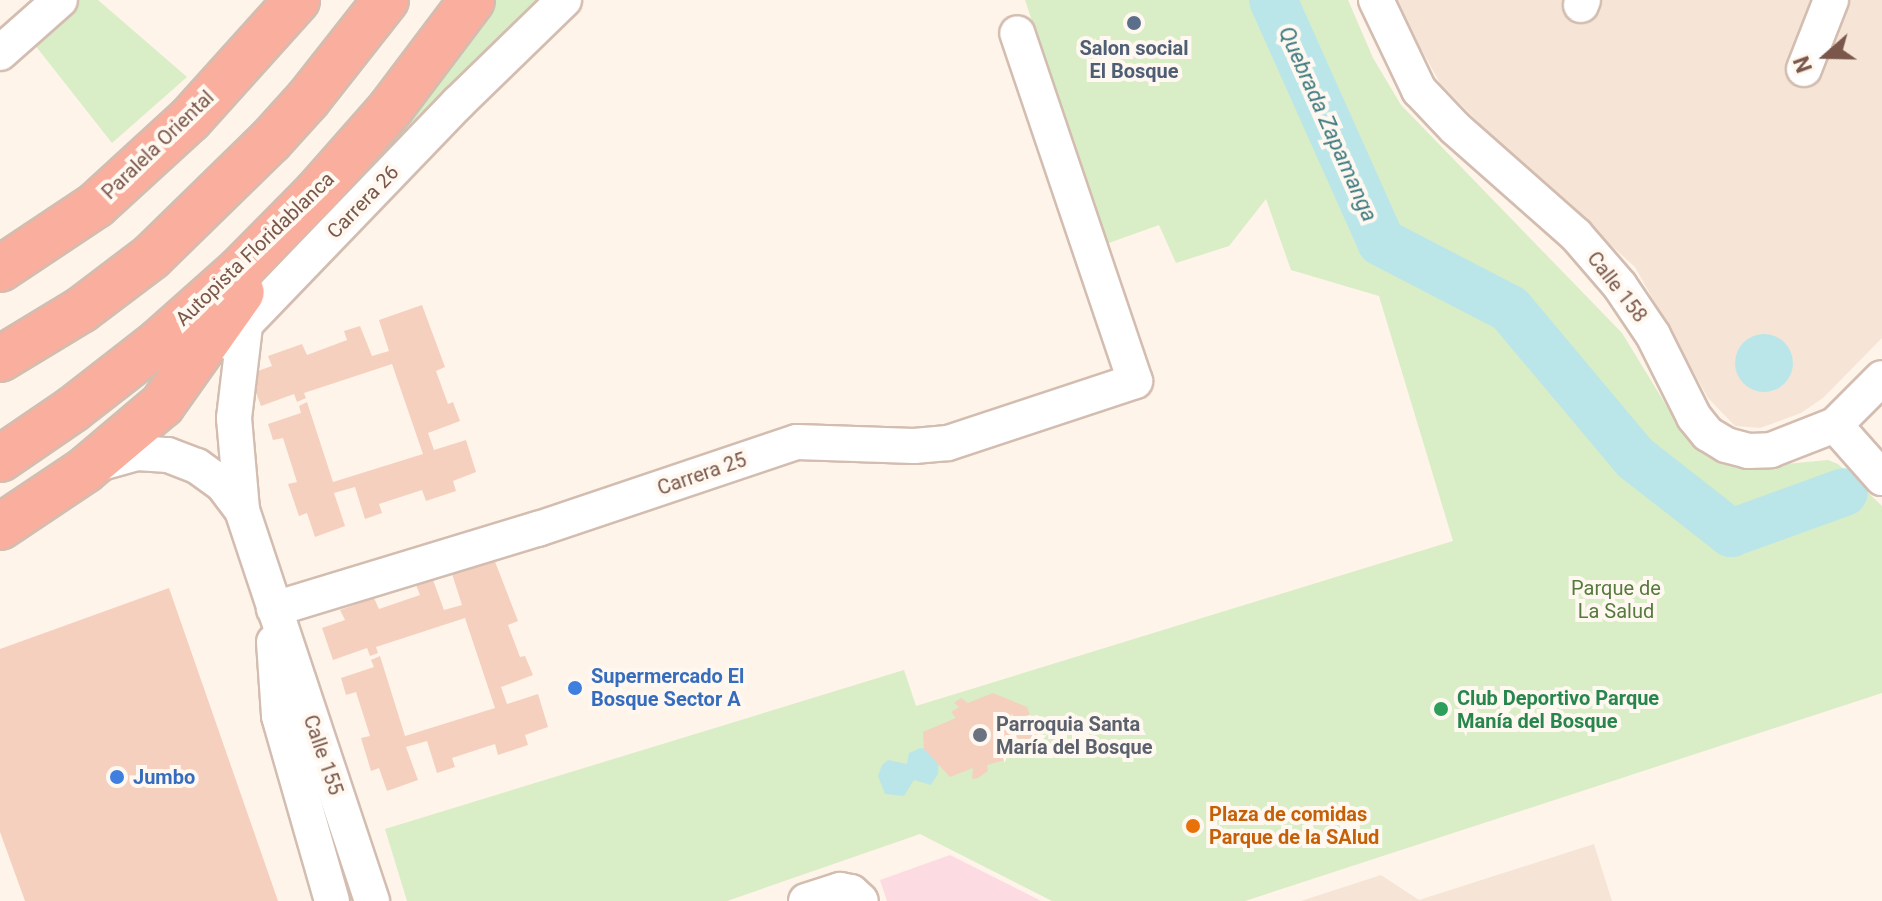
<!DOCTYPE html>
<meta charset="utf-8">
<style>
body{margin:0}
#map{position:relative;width:1882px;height:901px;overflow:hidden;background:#fef4e9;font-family:Roboto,sans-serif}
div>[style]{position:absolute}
.residential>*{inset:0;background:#f6e5d7}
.medical>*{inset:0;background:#fcdbe2}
.green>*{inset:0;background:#d9edc6}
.water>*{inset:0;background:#bbe6e9}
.round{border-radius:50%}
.river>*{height:48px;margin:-24px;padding:0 24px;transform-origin:24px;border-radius:24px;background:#bbe6e9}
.building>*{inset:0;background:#f5d0bf}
.roads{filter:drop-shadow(2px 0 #d3bdb0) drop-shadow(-2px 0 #d3bdb0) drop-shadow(0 2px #d3bdb0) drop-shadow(0 -2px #d3bdb0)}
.minor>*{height:34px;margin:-17px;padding:0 17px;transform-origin:17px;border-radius:17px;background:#fff}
.highway>*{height:44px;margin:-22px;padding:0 22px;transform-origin:22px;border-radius:22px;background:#faae9d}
.dots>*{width:22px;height:22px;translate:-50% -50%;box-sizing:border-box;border:4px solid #fff8f0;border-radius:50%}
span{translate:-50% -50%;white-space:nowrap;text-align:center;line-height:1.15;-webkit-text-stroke:8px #fff8f0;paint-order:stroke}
.service-label{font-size:20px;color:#4e5e75;font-weight:700}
.street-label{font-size:20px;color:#7a574a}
.park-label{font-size:20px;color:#557a3e}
.shop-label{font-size:20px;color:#366cbe;font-weight:700}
.left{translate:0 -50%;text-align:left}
.leisure-label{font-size:20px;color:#27864d;font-weight:700}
.worship-label{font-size:20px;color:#5b616d;font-weight:700}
.food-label{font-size:20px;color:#c56008;font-weight:700}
.water-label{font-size:22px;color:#3c7a80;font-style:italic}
.north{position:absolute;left:1786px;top:16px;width:80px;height:80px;-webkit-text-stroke:6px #fff8f0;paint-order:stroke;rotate:250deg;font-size:22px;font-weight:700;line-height:32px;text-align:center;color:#7a574a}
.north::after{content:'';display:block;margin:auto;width:28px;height:36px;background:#7a574a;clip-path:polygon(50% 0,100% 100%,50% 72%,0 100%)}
</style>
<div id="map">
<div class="residential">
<div style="clip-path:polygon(1394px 0,1882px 0,1882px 338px,1823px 398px,1801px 413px,1760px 428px,1735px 426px,1708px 398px,1635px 267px,1502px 147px,1440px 83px)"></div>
<div style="clip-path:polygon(1594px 844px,1612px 901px,1301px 901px,1381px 875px,1419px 900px)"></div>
</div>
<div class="medical">
<div style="clip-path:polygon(950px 855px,1041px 901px,887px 901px,880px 880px)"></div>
</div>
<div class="green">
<div style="clip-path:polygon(73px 0,98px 0,187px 77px,112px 143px,31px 40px)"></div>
<div style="clip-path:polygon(471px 0,539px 0,469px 78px,243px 312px,280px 253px)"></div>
<div style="clip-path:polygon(1025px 0,1348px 0,1373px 58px,1401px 105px,1622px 333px,1680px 428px,1700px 449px,1726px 463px,1753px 467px,1828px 460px,1838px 464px,1882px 506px,1882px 693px,1245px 901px,1052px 901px,920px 834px,727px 901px,407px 901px,385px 829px,904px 670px,916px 706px,1453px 541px,1379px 296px,1291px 270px,1266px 199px,1229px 246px,1176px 263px,1159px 225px,1106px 244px)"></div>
</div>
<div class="water">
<div class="round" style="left:1735px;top:334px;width:58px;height:58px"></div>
<div style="clip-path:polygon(920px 748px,930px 749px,939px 760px,938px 774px,931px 785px,914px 780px,904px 796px,885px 794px,878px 776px,882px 765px,888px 760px,907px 764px,909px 753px)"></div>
</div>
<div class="river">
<div style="left:1273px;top:0;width:265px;rotate:65.9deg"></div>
<div style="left:1381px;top:242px;width:145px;rotate:27.4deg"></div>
<div style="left:1510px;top:309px;width:194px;rotate:50deg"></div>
<div style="left:1635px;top:458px;width:122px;rotate:38deg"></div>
<div style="left:1731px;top:533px;width:120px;rotate:-19.9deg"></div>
</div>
<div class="building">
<div style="clip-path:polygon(422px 305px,445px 367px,436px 371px,448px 404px,453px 402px,460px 421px,428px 433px,434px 450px,466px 440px,476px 472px,453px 481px,456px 491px,426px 501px,422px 490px,379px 504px,382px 513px,365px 519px,355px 487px,334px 493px,345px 526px,315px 537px,307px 513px,299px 516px,288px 484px,297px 482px,283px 438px,273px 440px,268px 424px,301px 413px,299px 406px,307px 402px,333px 482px,423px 454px,392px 364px,304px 393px,306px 398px,297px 402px,294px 394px,261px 406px,249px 374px,272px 366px,268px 356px,302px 344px,307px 355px,347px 340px,344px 331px,360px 326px,372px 356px,389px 351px,379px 320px)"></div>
<div style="clip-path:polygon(494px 559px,518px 621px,508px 625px,520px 657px,525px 656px,533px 675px,501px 687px,507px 704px,538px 694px,548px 727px,525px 735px,528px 745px,498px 755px,495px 744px,452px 758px,455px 767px,437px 773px,427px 741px,406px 747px,418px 780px,387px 791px,379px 768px,371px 771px,361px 738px,370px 736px,356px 692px,346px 695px,341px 678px,374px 667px,371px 660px,380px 656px,405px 736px,495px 708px,465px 618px,376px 647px,378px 653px,370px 656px,367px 648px,333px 660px,322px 628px,345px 620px,340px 610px,374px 598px,379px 609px,420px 595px,416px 585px,433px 580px,444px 610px,462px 605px,452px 574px)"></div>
<div style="clip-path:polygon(169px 588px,278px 901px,25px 901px,0 832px,0 649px)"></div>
<div style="clip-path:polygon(993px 693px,1027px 707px,1041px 747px,1028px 752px,1023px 738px,1001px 746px,1005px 760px,987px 765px,988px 771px,978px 778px,972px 779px,973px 768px,950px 777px,924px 749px,923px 732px,956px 718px,951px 712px,959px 707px,954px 703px,961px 698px,968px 703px)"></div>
</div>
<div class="roads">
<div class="minor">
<div style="left:1376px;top:0;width:100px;rotate:64.5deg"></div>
<div style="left:1419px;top:90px;width:52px;rotate:46.5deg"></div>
<div style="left:1455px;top:128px;width:162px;rotate:41.5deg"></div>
<div style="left:1576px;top:235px;width:67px;rotate:49.2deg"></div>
<div style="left:1620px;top:286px;width:59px;rotate:56deg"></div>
<div style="left:1653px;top:335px;width:92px;rotate:63.4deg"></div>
<div style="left:1694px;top:417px;width:22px;rotate:51deg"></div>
<div style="left:1708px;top:434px;width:21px;rotate:31deg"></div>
<div style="left:1726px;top:445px;width:23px;rotate:15deg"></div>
<div style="left:1748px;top:451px;width:23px;rotate:-2deg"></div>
<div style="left:1771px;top:450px;width:69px;rotate:-21.3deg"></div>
<div style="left:1835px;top:425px;width:66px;rotate:-45deg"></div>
<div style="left:1581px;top:5px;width:5px;rotate:-68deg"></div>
<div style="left:0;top:53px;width:80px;rotate:-41.5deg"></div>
<div style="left:1804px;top:69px;width:74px;rotate:-68.6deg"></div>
<div style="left:245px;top:326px;width:93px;rotate:96.8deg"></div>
<div style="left:234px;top:418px;width:92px;rotate:85deg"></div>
<div style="left:242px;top:510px;width:412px;rotate:71.6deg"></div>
<div style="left:228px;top:342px;width:332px;rotate:-46.1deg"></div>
<div style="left:458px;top:103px;width:148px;rotate:-44.2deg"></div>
<div style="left:1835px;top:425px;width:71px;rotate:48.4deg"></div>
<div style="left:97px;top:464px;width:41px;rotate:-15.4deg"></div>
<div style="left:137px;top:453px;width:31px;rotate:4deg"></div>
<div style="left:168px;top:455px;width:31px;rotate:21deg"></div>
<div style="left:197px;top:466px;width:32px;rotate:36deg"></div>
<div style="left:223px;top:485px;width:31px;rotate:53deg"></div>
<div style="left:274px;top:609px;width:276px;rotate:-16.9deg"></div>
<div style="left:538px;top:529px;width:273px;rotate:-18.6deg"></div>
<div style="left:797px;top:442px;width:117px;rotate:2deg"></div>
<div style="left:914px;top:446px;width:34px;rotate:-5deg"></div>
<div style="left:948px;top:443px;width:197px;rotate:-18.3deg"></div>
<div style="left:1135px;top:381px;width:367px;rotate:-108.7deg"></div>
<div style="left:274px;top:642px;width:74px;rotate:86.1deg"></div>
<div style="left:279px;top:716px;width:192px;rotate:74deg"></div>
<div style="left:806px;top:901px;width:36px;rotate:-18deg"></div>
<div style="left:840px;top:890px;width:11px;rotate:10deg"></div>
<div style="left:851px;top:892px;width:13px;rotate:42deg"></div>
</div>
<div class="highway">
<div style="left:0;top:269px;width:115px;rotate:-33.7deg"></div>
<div style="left:96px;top:205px;width:127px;rotate:-42.5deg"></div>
<div style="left:190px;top:119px;width:160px;rotate:-48deg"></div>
<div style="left:0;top:359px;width:95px;rotate:-31.2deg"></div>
<div style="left:81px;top:310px;width:88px;rotate:-37.1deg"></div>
<div style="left:151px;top:257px;width:166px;rotate:-44.3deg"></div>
<div style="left:270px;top:141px;width:57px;rotate:-47.9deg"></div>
<div style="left:308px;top:99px;width:126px;rotate:-51.8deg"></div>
<div style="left:0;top:459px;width:88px;rotate:-34.4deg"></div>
<div style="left:73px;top:409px;width:109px;rotate:-37.9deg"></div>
<div style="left:159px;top:342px;width:108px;rotate:-41.6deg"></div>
<div style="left:240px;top:270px;width:108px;rotate:-45.4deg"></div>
<div style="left:316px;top:193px;width:112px;rotate:-48.6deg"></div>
<div style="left:390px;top:109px;width:136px;rotate:-53deg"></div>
<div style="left:0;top:527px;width:102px;rotate:-33.8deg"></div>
<div style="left:85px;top:470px;width:101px;rotate:-40.2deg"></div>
<div style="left:162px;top:405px;width:138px;rotate:-54.7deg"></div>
</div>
</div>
<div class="dots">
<div style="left:1134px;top:23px;background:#5c6f8a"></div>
<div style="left:575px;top:688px;background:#3f7fe0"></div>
<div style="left:1441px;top:709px;background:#2e9e5b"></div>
<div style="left:980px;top:735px;background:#6b7280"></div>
<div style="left:117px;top:777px;background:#3f7fe0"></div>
<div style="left:1193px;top:826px;background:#e8710a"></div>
</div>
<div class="service-label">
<span style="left:1134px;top:60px">Salon social<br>El Bosque</span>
</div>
<div class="street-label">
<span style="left:158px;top:145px;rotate:-44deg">Paralela Oriental</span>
<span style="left:363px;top:202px;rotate:-46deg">Carrera 26</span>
<span style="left:255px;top:249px;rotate:-44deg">Autopista Floridablanca</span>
<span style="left:1617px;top:287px;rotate:52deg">Calle 158</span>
<span style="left:702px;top:474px;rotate:-19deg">Carrera 25</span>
<span style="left:323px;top:755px;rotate:71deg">Calle 155</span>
</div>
<div class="park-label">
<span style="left:1616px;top:600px">Parque de<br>La Salud</span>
</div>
<div class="shop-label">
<span class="left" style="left:591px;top:688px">Supermercado El<br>Bosque Sector A</span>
<span class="left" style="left:133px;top:777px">Jumbo</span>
</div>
<div class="leisure-label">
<span class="left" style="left:1457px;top:710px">Club Deportivo Parque<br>Manía del Bosque</span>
</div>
<div class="worship-label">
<span class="left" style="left:996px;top:736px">Parroquia Santa<br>María del Bosque</span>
</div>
<div class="food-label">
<span class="left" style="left:1209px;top:826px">Plaza de comidas<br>Parque de la SAlud</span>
</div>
<div class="water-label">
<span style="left:1328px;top:124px;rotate:66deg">Quebrada Zapamanga</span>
</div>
<div class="north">N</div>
</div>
